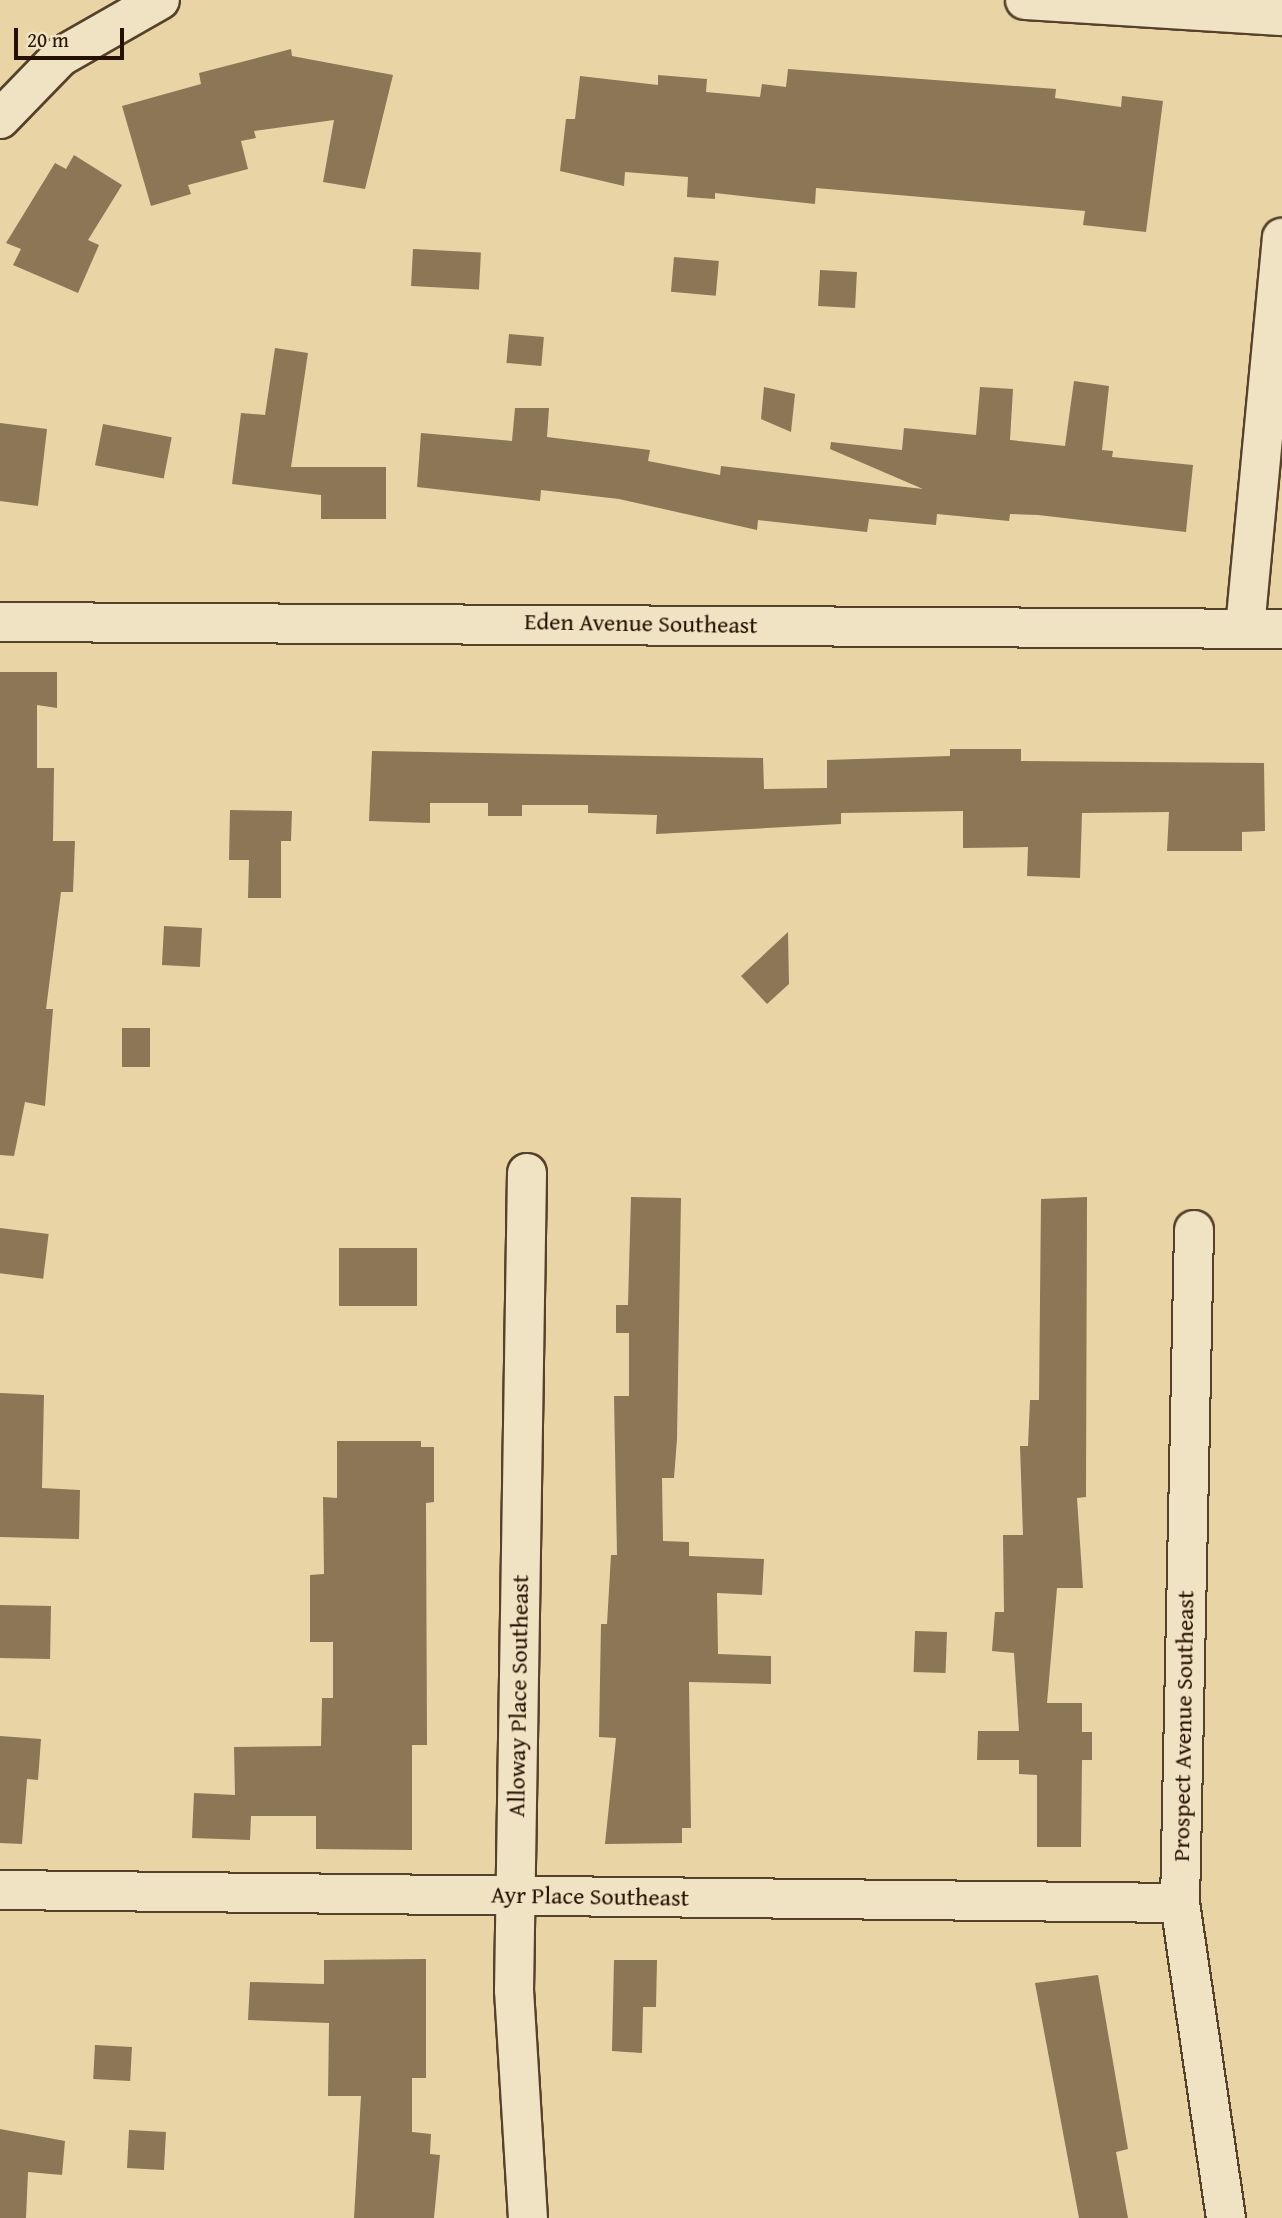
<!DOCTYPE html>
<style>
body{margin:0}
#map{position:relative;width:1282px;height:2218px;overflow:hidden;background:#e8d4a5;font-family:"Gentium Book Plus",serif}
div>[style]{position:absolute}
.building>*{inset:0;background:#8b7656;transform-origin:0 0}
.roads{filter:drop-shadow(2px 0 #56412a) drop-shadow(-2px 0 #56412a) drop-shadow(0 2px #56412a) drop-shadow(0 -2px #56412a)}
.minor>*{height:38px;margin:-19px;padding:0 19px;transform-origin:19px;border-radius:19px;background:#f0e3c4}
span{translate:-50% -50%;white-space:nowrap;text-align:center;line-height:1.15;-webkit-text-stroke:5px #f0e3c4;paint-order:stroke}
.street-label{font-size:24px;color:#261001}
.scale{position:absolute;left:14px;top:28px;width:110px;height:32px;box-sizing:border-box;border:4px solid #261001;border-top:0;padding-left:9px;font-size:21px;line-height:24px;white-space:nowrap;color:#261001;-webkit-text-stroke:5px #f0e3c4;paint-order:stroke}
</style>
<div id="map">
<div class="building">
<div style="clip-path:polygon(291px 49px,292px 56px,393px 75px,365px 189px,323px 182px,334px 120px,254px 131px,256px 138px,241px 141px,248px 169px,188px 185px,191px 194px,151px 206px,122px 106px,201px 84px,199px 73px)"></div>
<div style="clip-path:polygon(788px 69px,1056px 89px,1055px 98px,1121px 107px,1122px 96px,1163px 101px,1146px 232px,1083px 225px,1085px 211px,816px 188px,815px 204px,715px 193px,715px 199px,687px 197px,688px 177px,625px 172px,624px 186px,560px 171px,566px 119px,575px 119px,580px 76px,658px 85px,658px 75px,707px 79px,706px 92px,760px 97px,762px 84px,786px 87px)"></div>
<div style="clip-path:polygon(74px 155px,122px 185px,88px 240px,99px 245px,78px 293px,13px 265px,21px 249px,6px 243px,55px 163px,66px 169px)"></div>
<div style="left:413px;top:249px;width:68px;height:37px;rotate:3deg"></div>
<div style="left:674px;top:257px;width:45px;height:35px;rotate:5deg"></div>
<div style="left:820px;top:270px;width:37px;height:36px;rotate:3deg"></div>
<div style="left:509px;top:334px;width:35px;height:29px;rotate:5deg"></div>
<div style="clip-path:polygon(275px 348px,308px 353px,291px 467px,386px 467px,386px 519px,321px 519px,321px 495px,232px 484px,241px 413px,265px 415px)"></div>
<div style="clip-path:polygon(1074px 381px,1109px 386px,1102px 450px,1113px 451px,1112px 457px,1193px 465px,1186px 532px,1038px 515px,1010px 514px,1009px 521px,937px 514px,936px 525px,869px 519px,867px 532px,758px 520px,757px 530px,619px 499px,541px 490px,540px 501px,417px 487px,421px 433px,512px 441px,515px 408px,549px 408px,547px 437px,650px 450px,648px 461px,720px 475px,721px 466px,923px 489px,830px 449px,831px 442px,902px 450px,904px 428px,976px 435px,980px 387px,1013px 389px,1010px 440px,1065px 446px)"></div>
<div style="clip-path:polygon(764px 387px,795px 394px,791px 432px,761px 419px)"></div>
<div style="clip-path:polygon(0 423px,47px 429px,38px 506px,0 501px)"></div>
<div style="left:103px;top:424px;width:70px;height:42px;rotate:11deg"></div>
<div style="clip-path:polygon(0 672px,57px 672px,57px 708px,37px 705px,37px 768px,54px 768px,53px 841px,75px 841px,73px 892px,61px 892px,46px 1009px,53px 1009px,45px 1106px,25px 1102px,14px 1156px,0 1155px)"></div>
<div style="clip-path:polygon(950px 749px,1021px 749px,1021px 761px,1264px 763px,1265px 831px,1242px 832px,1242px 851px,1167px 851px,1169px 812px,1082px 813px,1080px 878px,1027px 876px,1028px 847px,963px 848px,963px 811px,841px 813px,841px 824px,656px 834px,657px 815px,588px 813px,588px 805px,522px 805px,522px 816px,488px 816px,488px 803px,430px 803px,430px 823px,369px 821px,372px 751px,763px 758px,764px 789px,827px 788px,827px 760px,950px 756px)"></div>
<div style="clip-path:polygon(230px 810px,292px 811px,291px 841px,281px 841px,281px 898px,248px 898px,249px 860px,229px 860px)"></div>
<div style="left:164px;top:926px;width:38px;height:39px;rotate:3deg"></div>
<div style="clip-path:polygon(788px 932px,789px 984px,767px 1004px,741px 976px)"></div>
<div style="left:122px;top:1028px;width:28px;height:39px"></div>
<div style="clip-path:polygon(631px 1197px,681px 1198px,677px 1439px,674px 1478px,662px 1478px,663px 1541px,689px 1542px,689px 1556px,764px 1559px,762px 1595px,717px 1593px,718px 1654px,771px 1656px,771px 1684px,689px 1682px,691px 1828px,682px 1828px,682px 1843px,605px 1844px,616px 1738px,599px 1737px,601px 1624px,607px 1624px,611px 1555px,617px 1555px,614px 1396px,629px 1396px,629px 1333px,616px 1333px,616px 1305px,628px 1305px)"></div>
<div style="clip-path:polygon(1087px 1197px,1086px 1497px,1077px 1498px,1083px 1588px,1057px 1588px,1047px 1703px,1082px 1703px,1082px 1732px,1092px 1732px,1092px 1760px,1082px 1760px,1081px 1847px,1037px 1847px,1037px 1775px,1019px 1774px,1019px 1760px,977px 1760px,978px 1731px,1019px 1731px,1014px 1653px,992px 1651px,995px 1612px,1004px 1612px,1003px 1535px,1023px 1535px,1020px 1446px,1028px 1446px,1030px 1400px,1039px 1400px,1041px 1199px)"></div>
<div style="left:0;top:1228px;width:49px;height:45px;rotate:7deg"></div>
<div style="left:417px;top:1248px;width:58px;height:78px;rotate:90deg"></div>
<div style="clip-path:polygon(0 1393px,44px 1395px,42px 1488px,80px 1490px,79px 1539px,0 1537px)"></div>
<div style="clip-path:polygon(337px 1441px,421px 1441px,421px 1447px,434px 1447px,434px 1502px,426px 1503px,427px 1745px,412px 1745px,412px 1850px,316px 1849px,316px 1816px,251px 1816px,250px 1840px,192px 1838px,194px 1793px,235px 1795px,234px 1747px,321px 1746px,322px 1698px,333px 1698px,333px 1642px,310px 1642px,310px 1575px,324px 1574px,323px 1497px,337px 1498px)"></div>
<div style="left:0;top:1605px;width:51px;height:53px;rotate:1deg"></div>
<div style="left:915px;top:1631px;width:32px;height:41px;rotate:2deg"></div>
<div style="clip-path:polygon(0 1736px,41px 1739px,38px 1780px,27px 1779px,22px 1844px,0 1843px)"></div>
<div style="clip-path:polygon(426px 1959px,426px 2078px,412px 2078px,412px 2132px,431px 2134px,430px 2154px,440px 2155px,434px 2218px,354px 2218px,361px 2096px,328px 2096px,329px 2023px,248px 2020px,250px 1982px,324px 1984px,324px 1960px)"></div>
<div style="clip-path:polygon(614px 1960px,657px 1960px,656px 2007px,643px 2007px,642px 2053px,612px 2051px)"></div>
<div style="clip-path:polygon(1098px 1975px,1128px 2149px,1116px 2152px,1128px 2218px,1079px 2218px,1035px 1983px)"></div>
<div style="left:95px;top:2045px;width:37px;height:34px;rotate:3deg"></div>
<div style="clip-path:polygon(0 2129px,65px 2141px,62px 2175px,28px 2172px,26px 2218px,0 2218px)"></div>
<div style="left:129px;top:2130px;width:37px;height:38px;rotate:3deg"></div>
</div>
<div class="roads">
<div class="minor">
<div style="left:1025px;top:0;width:257px;rotate:3.6deg"></div>
<div style="left:0;top:119px;width:86px;rotate:-45.9deg"></div>
<div style="left:60px;top:57px;width:115px;rotate:-29.7deg"></div>
<div style="left:0;top:622px;width:1282px;rotate:0.31deg"></div>
<div style="left:1245px;top:628px;width:392px;rotate:-84.6deg"></div>
<div style="left:527px;top:1173px;width:817px;rotate:90.91deg"></div>
<div style="left:514px;top:1990px;width:228px;rotate:86.5deg"></div>
<div style="left:1194px;top:1230px;width:673px;rotate:91.19deg"></div>
<div style="left:1180px;top:1903px;width:318px;rotate:81.7deg"></div>
<div style="left:0;top:1890px;width:1180px;rotate:0.63deg"></div>
</div>
</div>
<div class="street-label">
<span style="left:641px;top:623px;rotate:1deg">Eden Avenue Southeast</span>
<span style="left:518px;top:1696px;rotate:-89deg">Alloway Place Southeast</span>
<span style="left:1183px;top:1726px;rotate:-89deg">Prospect Avenue Southeast</span>
<span style="left:590px;top:1896px;rotate:1deg">Ayr Place Southeast</span>
</div>
<div class="scale">20 m</div>
</div>
